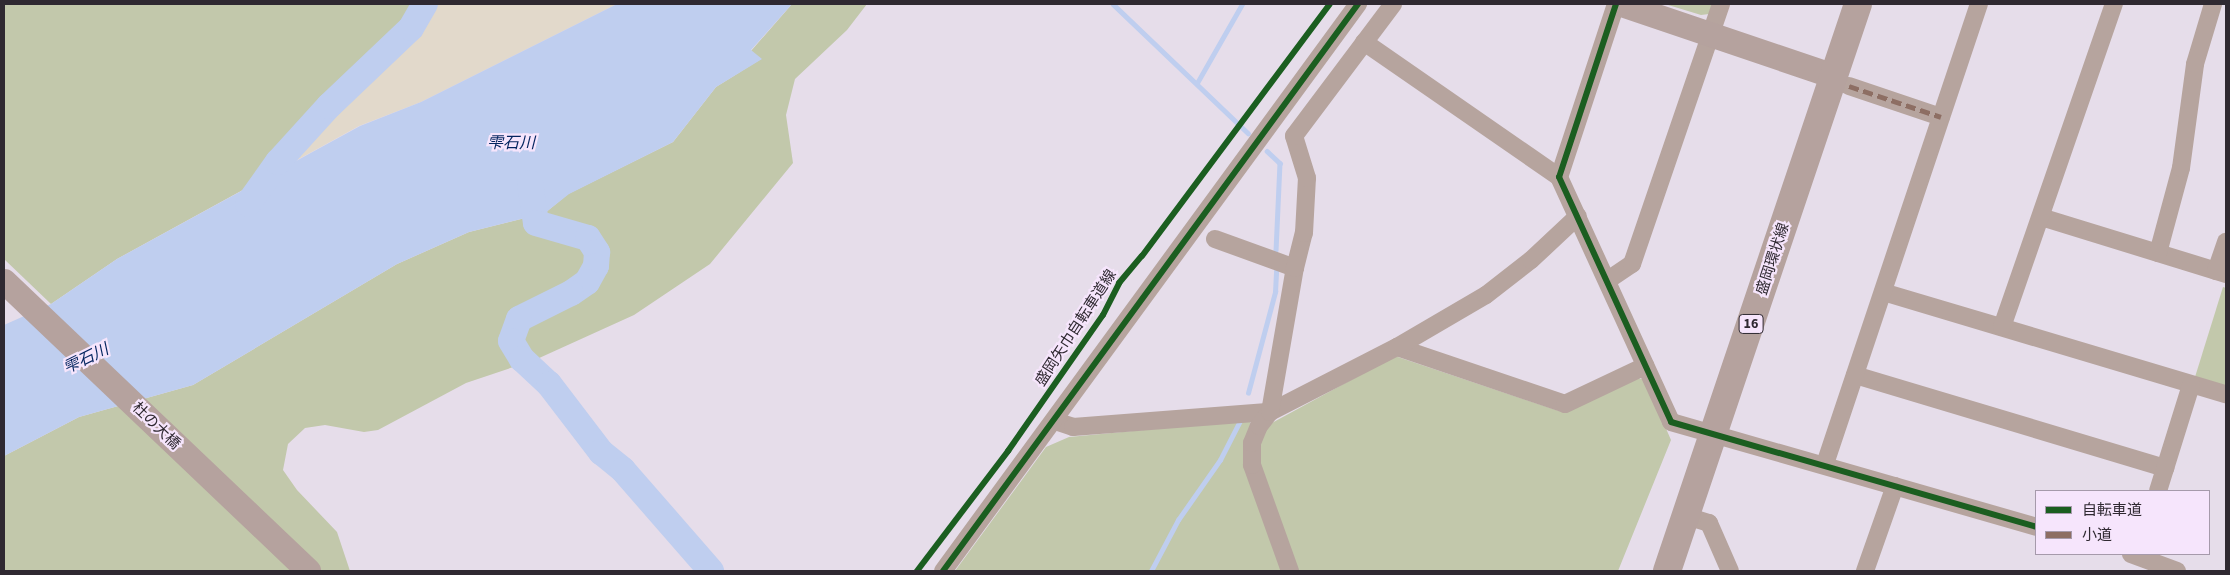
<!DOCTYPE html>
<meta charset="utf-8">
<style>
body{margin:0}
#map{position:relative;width:2230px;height:575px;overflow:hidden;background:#e6ddea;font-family:"Source Sans 3","Noto Sans JP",sans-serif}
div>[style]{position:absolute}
.green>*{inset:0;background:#c2c8ab}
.sand>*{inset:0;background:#e2d9cb}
.water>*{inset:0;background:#bfceef}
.stream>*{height:4.5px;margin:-2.25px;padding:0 2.25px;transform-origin:2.25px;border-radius:2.25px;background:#bfceef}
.river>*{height:26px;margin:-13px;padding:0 13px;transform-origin:13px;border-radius:13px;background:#bfceef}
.street>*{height:18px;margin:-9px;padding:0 9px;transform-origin:9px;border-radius:9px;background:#b6a49e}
.secondary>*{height:25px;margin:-12.5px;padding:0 12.5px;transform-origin:12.5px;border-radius:12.5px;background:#b5a29e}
.primary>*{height:28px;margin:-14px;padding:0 14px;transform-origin:14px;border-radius:14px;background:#b5a29e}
.quiet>*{height:5px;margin-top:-2.5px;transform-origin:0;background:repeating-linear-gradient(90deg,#8d6e63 0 10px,transparent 0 15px)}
.cycleway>*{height:6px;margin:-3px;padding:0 3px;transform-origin:3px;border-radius:3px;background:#1b5e20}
span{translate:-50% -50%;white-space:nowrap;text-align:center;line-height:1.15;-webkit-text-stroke:4.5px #f6e5fc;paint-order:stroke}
.shield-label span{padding:1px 4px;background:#f6e5fc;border:1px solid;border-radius:4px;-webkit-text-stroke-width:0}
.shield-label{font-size:14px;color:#2f2931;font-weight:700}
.street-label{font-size:15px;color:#2f2931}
.water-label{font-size:16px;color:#03245f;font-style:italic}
.frame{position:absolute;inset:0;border:5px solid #2f2931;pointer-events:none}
.legend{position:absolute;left:2035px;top:490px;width:175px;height:65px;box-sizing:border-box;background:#f6e5fc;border:1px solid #a69aab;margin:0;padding:6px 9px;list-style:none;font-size:15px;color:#2f2931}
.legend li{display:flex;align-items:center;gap:10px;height:25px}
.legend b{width:25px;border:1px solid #a69aab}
</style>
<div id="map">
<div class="green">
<div style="clip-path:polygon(4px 4px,415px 4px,397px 30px,353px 71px,261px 180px,117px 259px,51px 304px,4px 259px)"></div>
<div style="clip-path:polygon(792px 4px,867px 4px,847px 30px,795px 79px,786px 115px,793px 163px,710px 264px,634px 315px,537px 359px,466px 383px,378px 430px,364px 432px,325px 425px,305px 428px,288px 444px,283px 470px,297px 490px,337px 532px,350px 571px,4px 571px,4px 456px,79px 417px,193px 385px,397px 264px,469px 232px,545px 213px,568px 194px,673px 142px,716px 87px,761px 59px,751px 51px)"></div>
<div style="clip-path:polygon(1665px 4px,1712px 4px,1709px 14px,1701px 15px)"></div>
<div style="clip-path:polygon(2223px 287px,2226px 288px,2226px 386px,2195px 377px)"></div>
<div style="clip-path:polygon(1395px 356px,1565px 413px,1638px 378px,1645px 380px,1671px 440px,1618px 571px,955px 571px,1046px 447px,1069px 437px,1250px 420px,1252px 442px,1268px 425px)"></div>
</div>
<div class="sand">
<div style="clip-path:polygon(433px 4px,617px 4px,421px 102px,359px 126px,279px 170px,333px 109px,421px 28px)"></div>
</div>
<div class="water">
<div style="clip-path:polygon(617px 4px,792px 4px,751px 50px,762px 59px,716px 87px,673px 142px,569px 194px,545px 213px,469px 232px,397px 264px,193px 385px,79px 417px,4px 456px,4px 325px,51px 304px,117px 259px,360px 126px,421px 102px)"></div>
</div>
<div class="stream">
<div style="left:1113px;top:4px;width:187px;rotate:43.7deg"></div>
<div style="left:1197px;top:83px;width:91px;rotate:-60.3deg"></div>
<div style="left:1267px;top:151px;width:18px;rotate:43deg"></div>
<div style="left:1280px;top:163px;width:87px;rotate:92.6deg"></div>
<div style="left:1248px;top:393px;width:105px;rotate:-75deg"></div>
<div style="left:1275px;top:292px;width:21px;rotate:-87deg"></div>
<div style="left:1151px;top:571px;width:58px;rotate:-62.1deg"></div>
<div style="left:1178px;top:520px;width:73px;rotate:-55deg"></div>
<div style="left:1220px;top:460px;width:46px;rotate:-62.9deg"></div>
</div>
<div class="river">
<div style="left:530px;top:183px;width:40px;rotate:81.5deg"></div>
<div style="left:536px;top:223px;width:54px;rotate:16.1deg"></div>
<div style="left:588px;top:238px;width:17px;rotate:57deg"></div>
<div style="left:597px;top:252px;width:14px;rotate:94deg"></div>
<div style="left:596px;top:266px;width:18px;rotate:119deg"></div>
<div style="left:587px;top:282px;width:19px;rotate:145deg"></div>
<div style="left:571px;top:293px;width:58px;rotate:153.4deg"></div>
<div style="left:519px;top:319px;width:23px;rotate:110deg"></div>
<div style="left:511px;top:341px;width:21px;rotate:59deg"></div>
<div style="left:522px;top:359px;width:37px;rotate:43deg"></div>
<div style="left:549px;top:384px;width:86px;rotate:52.6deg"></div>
<div style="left:601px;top:452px;width:28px;rotate:39deg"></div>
<div style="left:623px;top:470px;width:134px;rotate:48.9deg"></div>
<div style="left:248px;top:204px;width:52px;rotate:-54.5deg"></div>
<div style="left:278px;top:162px;width:76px;rotate:-47.7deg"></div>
<div style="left:329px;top:106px;width:113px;rotate:-43.6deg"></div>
<div style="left:411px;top:28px;width:28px;rotate:-60deg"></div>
</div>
<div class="street">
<div style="left:1616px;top:4px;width:182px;rotate:108.2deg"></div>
<div style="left:1559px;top:177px;width:269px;rotate:65.4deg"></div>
<div style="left:1671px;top:422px;width:380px;rotate:16deg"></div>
<div style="left:1364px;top:42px;width:237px;rotate:34.7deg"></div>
<div style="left:1849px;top:86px;width:97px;rotate:18.6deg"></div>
<div style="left:2041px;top:217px;width:194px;rotate:17.1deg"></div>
<div style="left:1215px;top:239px;width:85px;rotate:19.9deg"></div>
<div style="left:2158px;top:253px;width:88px;rotate:-74.9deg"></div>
<div style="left:2181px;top:168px;width:105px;rotate:-82.3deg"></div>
<div style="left:2195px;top:64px;width:63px;rotate:-73.3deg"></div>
<div style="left:2216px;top:271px;width:31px;rotate:-71deg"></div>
<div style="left:1608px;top:280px;width:29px;rotate:-34deg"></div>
<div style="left:1632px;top:264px;width:275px;rotate:-71.1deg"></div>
<div style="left:1883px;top:292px;width:358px;rotate:16.6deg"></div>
<div style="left:2002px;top:327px;width:342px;rotate:-70.9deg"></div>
<div style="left:1397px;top:347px;width:177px;rotate:18.7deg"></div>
<div style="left:1565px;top:404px;width:89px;rotate:-25.4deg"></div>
<div style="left:1855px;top:375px;width:324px;rotate:16.7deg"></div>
<div style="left:1055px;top:421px;width:19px;rotate:18deg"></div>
<div style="left:1073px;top:427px;width:198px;rotate:-4.4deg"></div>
<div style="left:1270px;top:412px;width:143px;rotate:-27.1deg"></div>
<div style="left:1397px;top:347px;width:103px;rotate:-30.3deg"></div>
<div style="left:1486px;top:295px;width:57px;rotate:-37.9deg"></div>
<div style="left:1531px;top:260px;width:64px;rotate:-43.1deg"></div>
<div style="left:1825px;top:464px;width:485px;rotate:-71.5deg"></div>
<div style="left:2158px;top:491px;width:111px;rotate:-72.7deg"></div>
<div style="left:1686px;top:516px;width:24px;rotate:17deg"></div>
<div style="left:1709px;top:523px;width:52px;rotate:66.4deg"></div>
<div style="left:2131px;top:554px;width:49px;rotate:20.3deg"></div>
<div style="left:943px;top:571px;width:703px;rotate:-53.8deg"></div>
<div style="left:1290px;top:571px;width:113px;rotate:-109.7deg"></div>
<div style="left:1252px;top:465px;width:22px;rotate:-90deg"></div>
<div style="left:1252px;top:443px;width:18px;rotate:-68deg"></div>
<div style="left:1259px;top:426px;width:18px;rotate:-52deg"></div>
<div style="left:1270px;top:412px;width:146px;rotate:-80.2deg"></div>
<div style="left:1295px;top:268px;width:36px;rotate:-76deg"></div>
<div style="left:1304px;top:233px;width:55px;rotate:-86.9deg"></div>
<div style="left:1307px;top:178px;width:44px;rotate:-107.2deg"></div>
<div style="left:1294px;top:136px;width:165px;rotate:-53.1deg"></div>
<div style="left:1865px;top:571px;width:90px;rotate:-70.6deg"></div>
</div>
<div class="secondary">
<div style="left:1621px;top:4px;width:225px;rotate:18.7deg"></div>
<div style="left:4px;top:281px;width:420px;rotate:43.6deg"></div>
</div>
<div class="primary">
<div style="left:1667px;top:571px;width:598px;rotate:-71.38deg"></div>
</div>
<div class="quiet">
<div style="left:1849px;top:86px;width:97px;rotate:18.6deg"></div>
</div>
<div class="cycleway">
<div style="left:1616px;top:4px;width:182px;rotate:108.2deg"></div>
<div style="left:1559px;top:177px;width:269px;rotate:65.4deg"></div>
<div style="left:1671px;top:422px;width:380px;rotate:16deg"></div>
<div style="left:917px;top:571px;width:151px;rotate:-52.8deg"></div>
<div style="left:1008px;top:451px;width:166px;rotate:-55.1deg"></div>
<div style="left:1103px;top:315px;width:36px;rotate:-63deg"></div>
<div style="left:1119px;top:283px;width:35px;rotate:-50deg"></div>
<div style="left:1142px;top:256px;width:314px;rotate:-53.3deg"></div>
<div style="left:943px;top:571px;width:703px;rotate:-53.8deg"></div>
</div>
<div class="shield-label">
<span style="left:1751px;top:324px">16</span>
</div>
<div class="street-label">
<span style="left:1773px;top:259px;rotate:-72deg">盛岡環状線</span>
<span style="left:1076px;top:328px;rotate:-57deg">盛岡矢巾自転車道線</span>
<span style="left:156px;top:426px;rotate:44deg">杜の大橋</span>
</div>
<div class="water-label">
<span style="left:511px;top:143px">雫石川</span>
<span style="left:86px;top:359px;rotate:-26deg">雫石川</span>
</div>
<div class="frame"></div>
<ul class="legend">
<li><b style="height:6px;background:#1b5e20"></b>自転車道</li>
<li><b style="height:6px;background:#8d6e63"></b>小道</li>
</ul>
</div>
